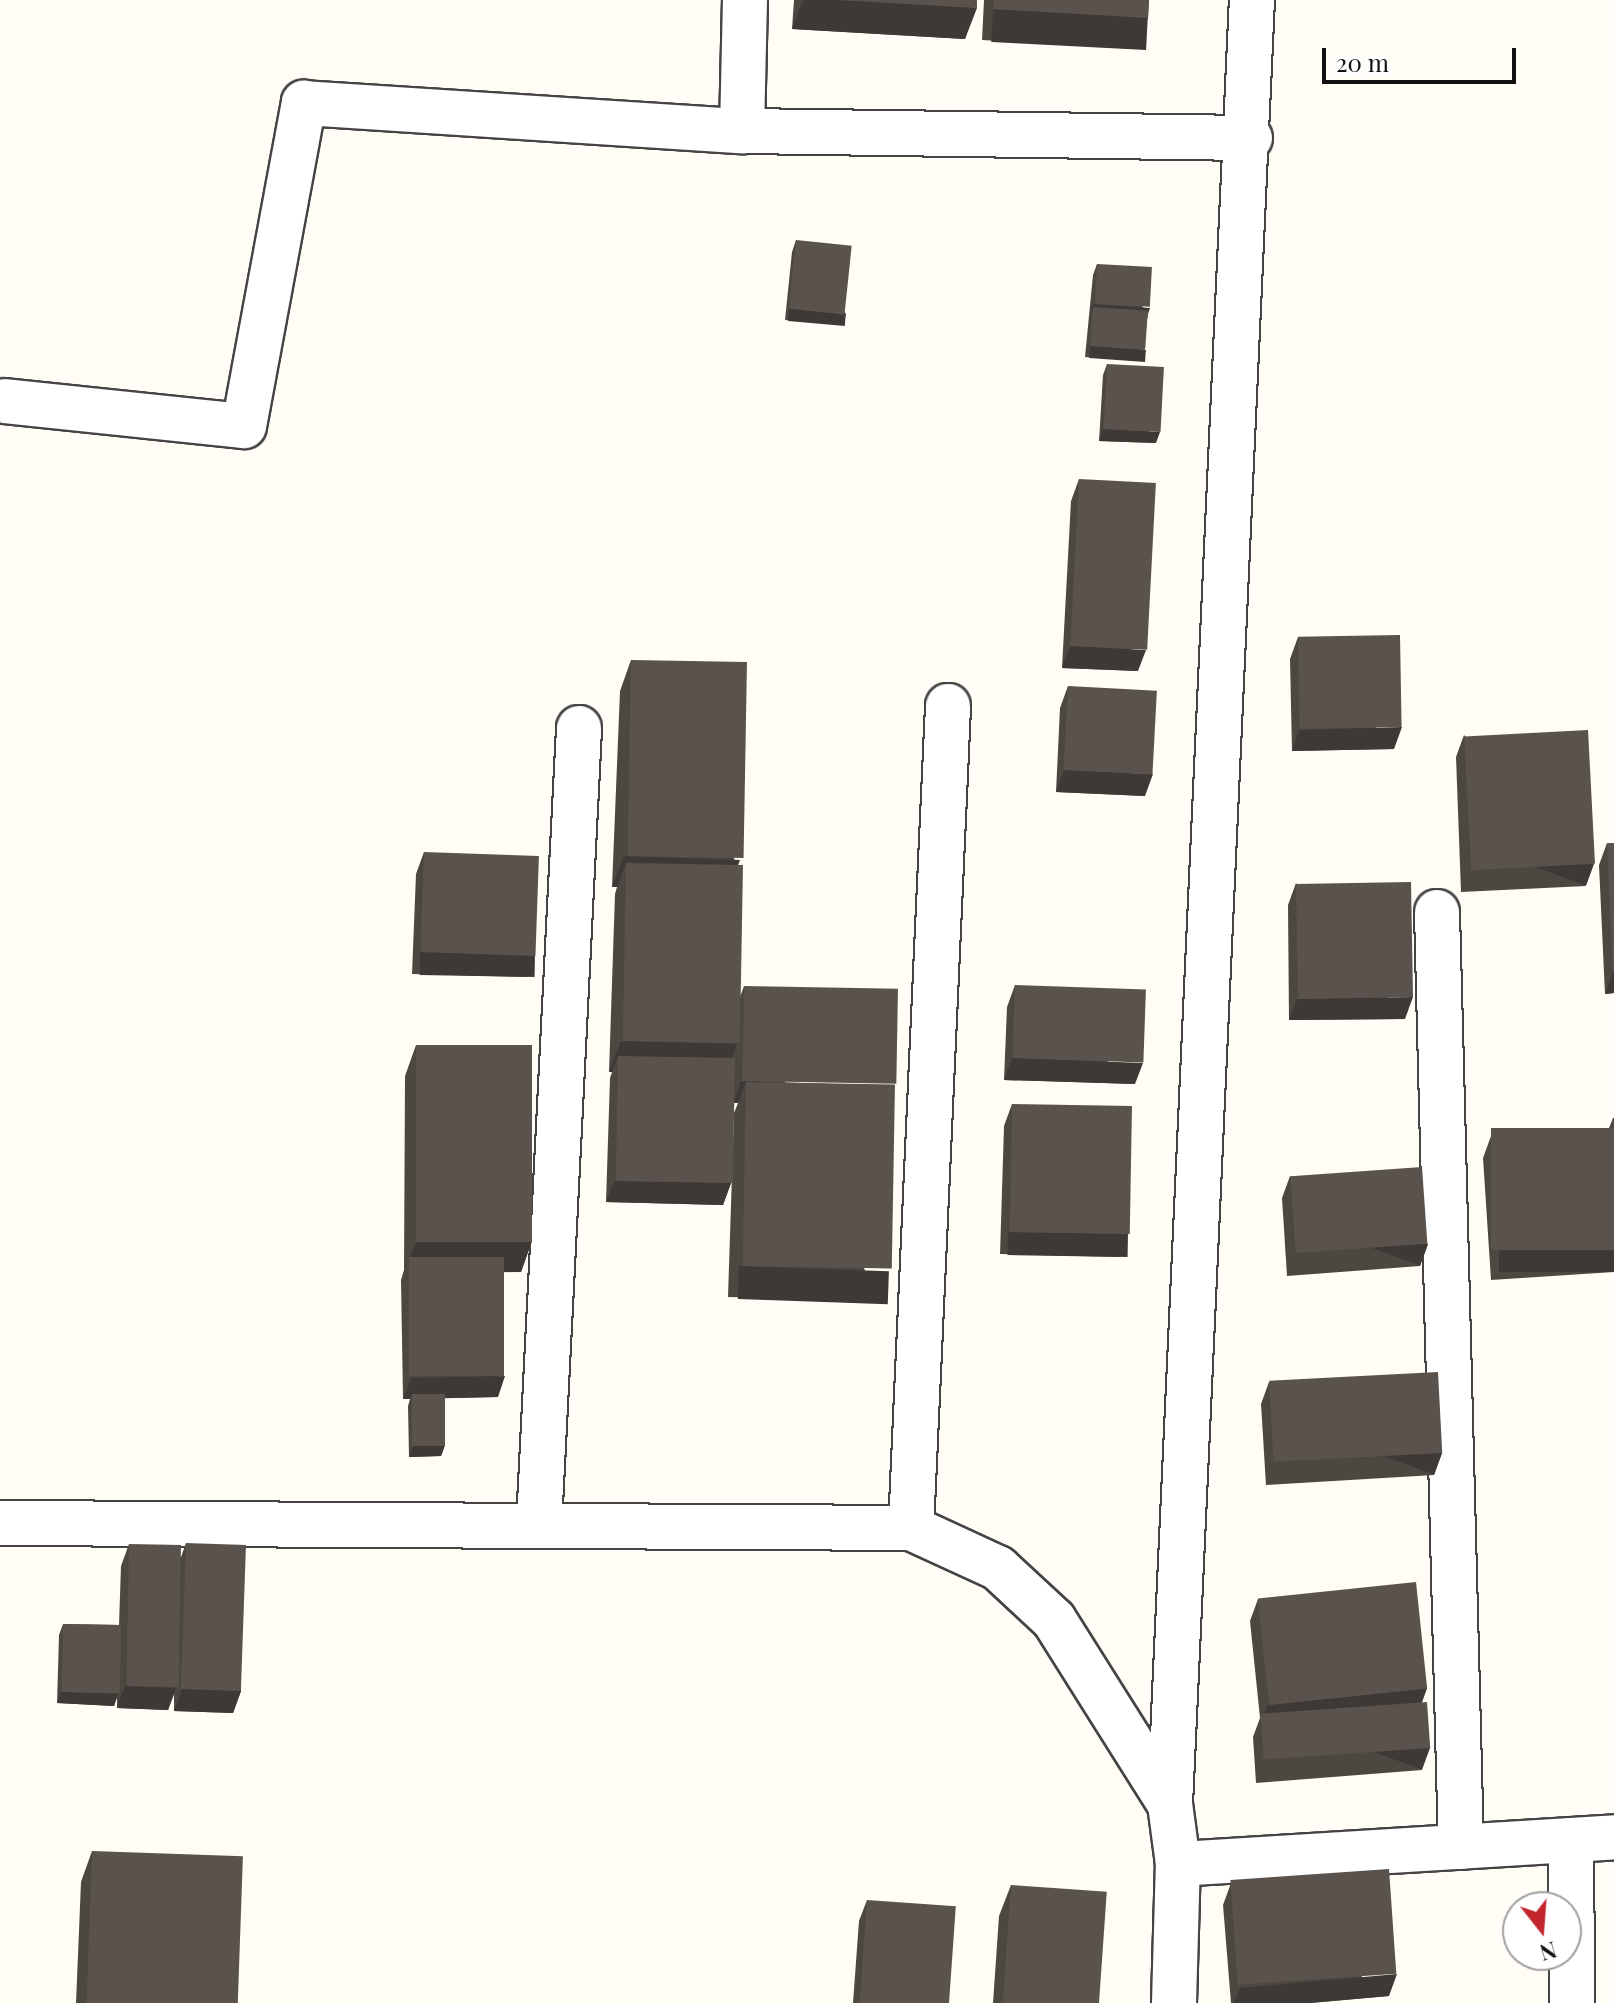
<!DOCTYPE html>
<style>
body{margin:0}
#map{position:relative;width:1614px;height:2003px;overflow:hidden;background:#fffdf5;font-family:"Playfair Display",serif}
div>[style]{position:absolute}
.roads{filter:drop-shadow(2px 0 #444) drop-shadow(-2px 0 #444) drop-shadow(0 2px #444) drop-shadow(0 -2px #444)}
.minor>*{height:44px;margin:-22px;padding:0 22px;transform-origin:22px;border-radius:22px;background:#fff}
.wall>*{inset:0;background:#4d4742}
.shaded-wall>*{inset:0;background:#3f3936;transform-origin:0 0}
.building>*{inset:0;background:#5a524d;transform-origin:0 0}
span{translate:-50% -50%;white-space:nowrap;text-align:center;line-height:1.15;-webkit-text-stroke:8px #fff;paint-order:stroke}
.north{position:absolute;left:1502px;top:1891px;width:80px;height:80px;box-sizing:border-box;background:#fff;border:2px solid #a0a0a0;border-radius:50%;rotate:163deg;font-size:22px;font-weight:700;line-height:32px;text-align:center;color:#111}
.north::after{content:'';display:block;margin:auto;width:28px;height:36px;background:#c4262e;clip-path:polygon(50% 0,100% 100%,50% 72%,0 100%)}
.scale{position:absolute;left:1322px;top:48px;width:194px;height:36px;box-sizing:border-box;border:4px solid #111;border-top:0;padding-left:10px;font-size:24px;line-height:28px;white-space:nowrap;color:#111;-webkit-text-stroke:6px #fff;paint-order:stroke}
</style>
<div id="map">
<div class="roads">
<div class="minor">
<div style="left:742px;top:131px;width:131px;rotate:-88.7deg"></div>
<div style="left:5px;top:401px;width:240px;rotate:6deg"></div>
<div style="left:244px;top:426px;width:329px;rotate:-79.5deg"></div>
<div style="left:304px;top:103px;width:439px;rotate:3.7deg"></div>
<div style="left:742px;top:131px;width:508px;rotate:0.79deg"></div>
<div style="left:1437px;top:912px;width:935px;rotate:88.53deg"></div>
<div style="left:0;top:1523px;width:911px;rotate:0.31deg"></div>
<div style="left:911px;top:1528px;width:96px;rotate:24.7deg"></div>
<div style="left:998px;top:1568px;width:76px;rotate:42.9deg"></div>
<div style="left:1054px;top:1620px;width:218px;rotate:57.8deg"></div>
<div style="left:1170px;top:1804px;width:61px;rotate:82.4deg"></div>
<div style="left:1178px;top:1864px;width:437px;rotate:-3.5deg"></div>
<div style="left:539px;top:1524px;width:797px;rotate:-87.12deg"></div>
<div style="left:911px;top:1528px;width:823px;rotate:-87.42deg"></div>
<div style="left:1170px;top:1804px;width:1806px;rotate:-87.4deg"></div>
<div style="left:1571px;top:1840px;width:163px;rotate:89.6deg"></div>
<div style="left:1174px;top:2003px;width:139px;rotate:-88.4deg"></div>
</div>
</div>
<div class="wall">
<div style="clip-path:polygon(794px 0,977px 0,965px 39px,792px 29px)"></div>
<div style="clip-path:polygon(984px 0,1149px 0,1148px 18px,1136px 49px,982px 40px)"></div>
<div style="clip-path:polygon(796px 240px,846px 314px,842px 325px,785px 320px,792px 252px)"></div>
<div style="clip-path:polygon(1097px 264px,1148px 312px,1142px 361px,1085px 357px,1093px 275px)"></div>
<div style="clip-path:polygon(1107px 364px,1156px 443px,1099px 441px,1103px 375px)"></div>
<div style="clip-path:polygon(1079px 479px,1138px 671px,1062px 668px,1071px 501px)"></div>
<div style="clip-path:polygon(1298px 637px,1394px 749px,1292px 751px,1290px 659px)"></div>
<div style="clip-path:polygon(631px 660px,738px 866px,739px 1000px,744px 986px,878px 1301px,728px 1297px,734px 1113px,738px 1103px,733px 1103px,731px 1183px,723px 1205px,606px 1202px,610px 1078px,612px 1072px,609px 1072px,615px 894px,617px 887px,612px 887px,620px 691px)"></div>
<div style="clip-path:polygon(1068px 686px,1145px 796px,1056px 792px,1060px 708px)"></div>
<div style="clip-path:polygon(1464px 735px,1586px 886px,1461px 892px,1456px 757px)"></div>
<div style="clip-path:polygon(1607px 843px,1614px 843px,1614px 993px,1605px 994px,1599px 865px)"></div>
<div style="clip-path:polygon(424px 852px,527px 977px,412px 974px,416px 874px)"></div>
<div style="clip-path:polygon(1296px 883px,1405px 1019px,1289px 1020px,1288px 905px)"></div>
<div style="clip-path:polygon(1015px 985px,1135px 1084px,1004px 1080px,1007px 1007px)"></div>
<div style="clip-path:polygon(416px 1045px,532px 1241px,521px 1272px,504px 1272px,498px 1397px,445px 1398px,445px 1445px,441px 1456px,409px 1457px,408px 1406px,410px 1399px,403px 1399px,401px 1280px,404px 1270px,405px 1076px)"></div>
<div style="clip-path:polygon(1012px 1104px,1128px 1235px,1120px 1257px,1000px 1254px,1004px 1126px)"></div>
<div style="clip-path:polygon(1613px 1118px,1614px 1118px,1614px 1272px,1491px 1280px,1483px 1158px,1491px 1136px,1609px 1128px)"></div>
<div style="clip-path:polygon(1290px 1176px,1428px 1244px,1420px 1266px,1287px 1276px,1282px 1198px)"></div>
<div style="clip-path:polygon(1269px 1382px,1442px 1453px,1434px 1475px,1266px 1485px,1261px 1404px)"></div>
<div style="clip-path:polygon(186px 1543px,241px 1691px,233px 1713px,174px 1711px,174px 1694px,168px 1710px,117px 1708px,117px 1697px,114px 1706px,57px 1703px,59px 1635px,63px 1624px,119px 1625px,121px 1566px,129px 1544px,181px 1557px)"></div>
<div style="clip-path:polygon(1258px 1599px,1427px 1688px,1422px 1702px,1422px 1770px,1256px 1783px,1253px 1737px,1260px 1718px,1250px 1621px)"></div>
<div style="clip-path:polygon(92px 1851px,237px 2003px,76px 2003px,81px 1882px)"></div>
<div style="clip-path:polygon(1231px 1883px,1389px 1996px,1310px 2003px,1231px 2003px,1223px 1905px)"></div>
<div style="clip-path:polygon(1011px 1885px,1099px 2003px,993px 2003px,999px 1916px)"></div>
<div style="clip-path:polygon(867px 1900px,948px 2003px,853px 2003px,859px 1921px)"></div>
</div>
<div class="shaded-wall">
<div style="clip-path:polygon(803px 0,838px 0,977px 8px,965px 39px,792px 29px)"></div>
<div style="left:993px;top:9px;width:155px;height:33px;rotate:3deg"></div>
<div style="clip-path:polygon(1093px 304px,1150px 308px,1146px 320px,1093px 307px,1089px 316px)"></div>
<div style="left:789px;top:309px;width:57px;height:12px;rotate:5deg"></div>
<div style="left:1090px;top:346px;width:56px;height:12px;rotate:4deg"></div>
<div style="clip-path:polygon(1103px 429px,1160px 432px,1156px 443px,1099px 441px)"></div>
<div style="clip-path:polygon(1070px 646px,1146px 650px,1138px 671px,1062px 668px)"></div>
<div style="clip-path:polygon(1402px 727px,1394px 749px,1292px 751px,1299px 730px)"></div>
<div style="clip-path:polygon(1064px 770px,1153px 774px,1145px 796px,1056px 792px)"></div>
<div style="clip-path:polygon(624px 856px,740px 860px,728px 891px,626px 863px,617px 887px,612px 887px)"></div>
<div style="left:1594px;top:864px;width:23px;height:125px;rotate:110deg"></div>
<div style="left:420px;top:952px;width:115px;height:23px;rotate:1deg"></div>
<div style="clip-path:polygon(1613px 972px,1614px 972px,1614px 993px,1605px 994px)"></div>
<div style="clip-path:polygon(1413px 997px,1405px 1019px,1289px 1020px,1297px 999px)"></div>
<div style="clip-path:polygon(621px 1041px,737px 1044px,726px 1075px,618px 1056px,612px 1072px,609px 1072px)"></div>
<div style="clip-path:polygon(1012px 1058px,1143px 1063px,1135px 1084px,1004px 1080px)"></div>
<div style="clip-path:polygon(741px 1081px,895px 1086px,746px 1082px,738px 1103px,733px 1103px)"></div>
<div style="clip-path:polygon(614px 1181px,731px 1183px,723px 1205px,606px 1202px)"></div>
<div style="left:1008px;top:1232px;width:120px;height:23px;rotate:1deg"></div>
<div style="clip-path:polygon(532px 1241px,521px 1272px,409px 1273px,409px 1260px,416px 1242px)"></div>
<div style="left:1428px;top:1244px;width:23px;height:133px;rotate:110deg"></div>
<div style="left:1614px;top:1250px;width:22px;height:115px;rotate:90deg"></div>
<div style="left:739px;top:1266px;width:150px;height:33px;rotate:2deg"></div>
<div style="clip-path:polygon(505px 1376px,498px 1397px,412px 1399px,412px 1394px,410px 1399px,403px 1399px,411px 1378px)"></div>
<div style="clip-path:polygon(445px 1445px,441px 1456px,409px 1457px,413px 1446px)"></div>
<div style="left:1442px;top:1453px;width:23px;height:169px;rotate:110deg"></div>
<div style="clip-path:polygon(125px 1686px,176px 1688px,168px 1710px,117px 1708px)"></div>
<div style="clip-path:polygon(1427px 1688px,1419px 1710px,1261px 1724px,1268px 1705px)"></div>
<div style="clip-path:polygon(182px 1689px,241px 1691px,233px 1713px,174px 1711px)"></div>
<div style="clip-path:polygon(61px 1692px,118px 1694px,114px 1706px,57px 1703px)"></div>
<div style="left:1430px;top:1748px;width:23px;height:167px;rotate:110deg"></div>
<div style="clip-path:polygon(1397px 1974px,1389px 1996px,1310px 2003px,1234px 2003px,1240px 1988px)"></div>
</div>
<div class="building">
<div style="clip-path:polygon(838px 0,977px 0,977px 8px)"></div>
<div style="clip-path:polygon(994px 0,1149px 0,1148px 18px,993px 9px)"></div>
<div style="left:796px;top:240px;width:56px;height:69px;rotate:6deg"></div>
<div style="left:1097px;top:264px;width:55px;height:40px;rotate:3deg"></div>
<div style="left:1093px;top:307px;width:55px;height:39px;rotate:4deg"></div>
<div style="left:1107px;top:364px;width:57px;height:65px;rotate:3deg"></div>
<div style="left:1079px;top:479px;width:77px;height:167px;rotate:3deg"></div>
<div style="left:1400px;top:635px;width:92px;height:102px;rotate:89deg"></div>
<div style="left:631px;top:660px;width:116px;height:196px;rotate:1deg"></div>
<div style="left:1068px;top:686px;width:89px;height:84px;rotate:3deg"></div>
<div style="left:1588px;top:730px;width:134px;height:124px;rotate:87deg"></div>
<div style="clip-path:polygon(1607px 843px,1614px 843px,1614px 972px,1613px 972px)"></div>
<div style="left:424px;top:852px;width:115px;height:100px;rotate:2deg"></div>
<div style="left:626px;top:863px;width:117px;height:178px;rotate:1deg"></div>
<div style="left:1411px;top:882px;width:115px;height:115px;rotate:89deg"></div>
<div style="left:1015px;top:985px;width:131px;height:73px;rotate:2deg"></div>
<div style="left:744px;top:986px;width:154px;height:95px;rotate:1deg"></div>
<div style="left:416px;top:1045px;width:116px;height:197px"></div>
<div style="left:618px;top:1056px;width:117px;height:125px;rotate:1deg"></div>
<div style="left:746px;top:1082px;width:149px;height:184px;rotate:1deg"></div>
<div style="left:1012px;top:1104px;width:120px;height:128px;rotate:1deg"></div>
<div style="left:1614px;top:1128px;width:122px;height:123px;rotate:90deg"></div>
<div style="left:1422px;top:1167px;width:77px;height:132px;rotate:86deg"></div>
<div style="left:504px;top:1257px;width:119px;height:95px;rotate:90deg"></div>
<div style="left:1438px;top:1372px;width:81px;height:169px;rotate:87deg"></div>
<div style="left:412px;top:1394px;width:33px;height:52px"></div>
<div style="left:186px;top:1543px;width:60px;height:146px;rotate:2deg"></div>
<div style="left:129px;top:1544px;width:52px;height:142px;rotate:1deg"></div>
<div style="left:1416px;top:1582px;width:107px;height:159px;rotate:84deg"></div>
<div style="left:63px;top:1624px;width:58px;height:68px;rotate:1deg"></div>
<div style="left:1427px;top:1702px;width:46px;height:167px;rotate:86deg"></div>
<div style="left:92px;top:1851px;width:151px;height:152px;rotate:2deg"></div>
<div style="left:1389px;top:1869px;width:105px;height:159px;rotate:86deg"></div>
<div style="left:1011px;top:1885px;width:96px;height:118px;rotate:4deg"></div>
<div style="left:867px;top:1900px;width:89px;height:103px;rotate:4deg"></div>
</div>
<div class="north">N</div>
<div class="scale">20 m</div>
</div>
